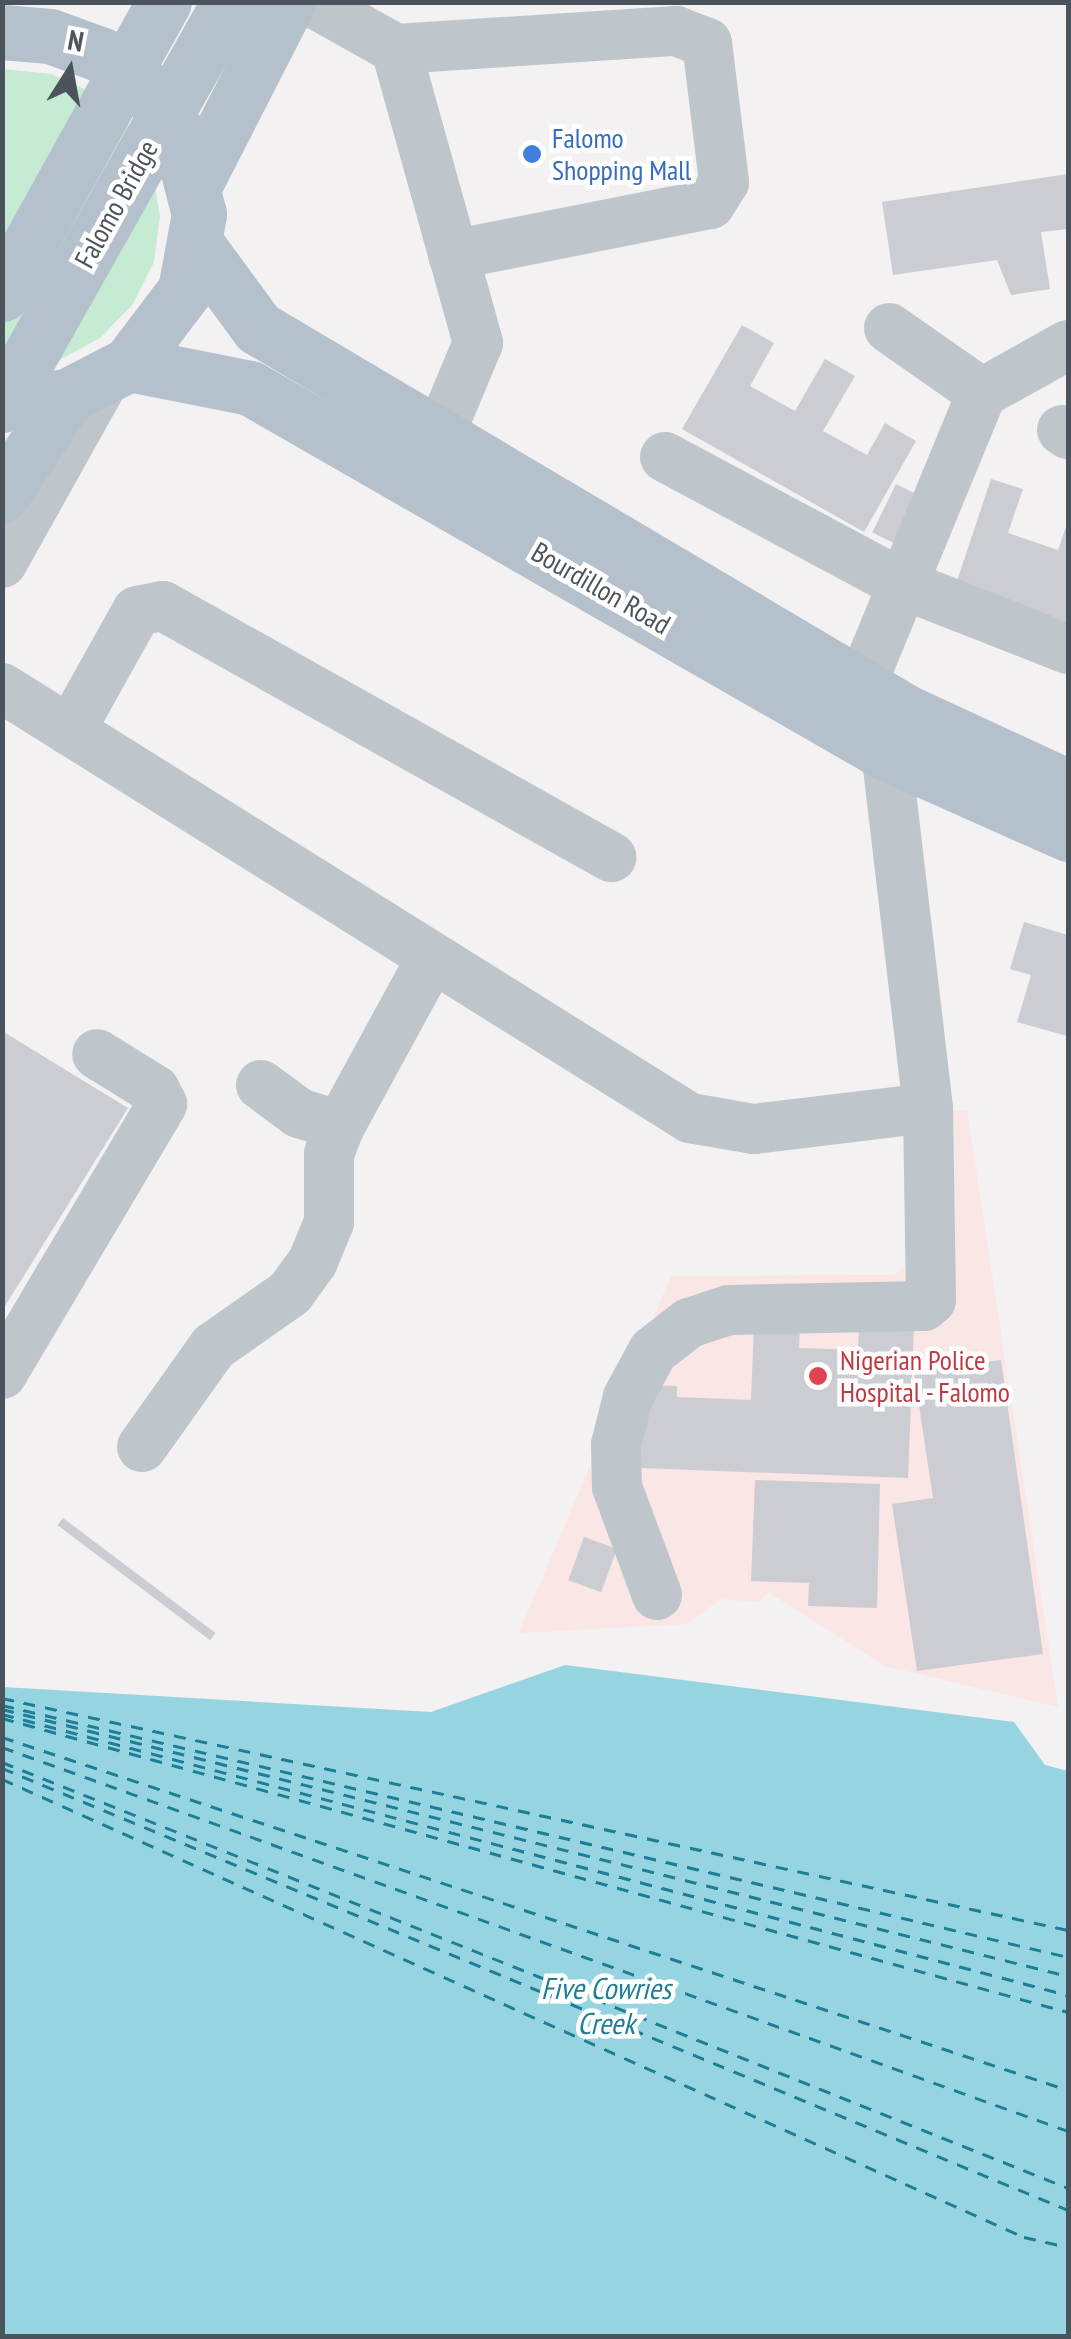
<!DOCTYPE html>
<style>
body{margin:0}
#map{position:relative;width:1071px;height:2339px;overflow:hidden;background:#f3f1f1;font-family:"PT Sans Narrow",sans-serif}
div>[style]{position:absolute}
.medical>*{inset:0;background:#f9e6e5}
.green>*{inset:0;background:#c5ebd3}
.water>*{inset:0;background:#97d4e2}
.ferry>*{height:2.5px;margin-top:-1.25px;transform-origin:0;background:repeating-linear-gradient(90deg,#1d7e95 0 12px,transparent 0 22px)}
.building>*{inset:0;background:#cbcdd2;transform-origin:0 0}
.minor>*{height:50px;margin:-25px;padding:0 25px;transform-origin:25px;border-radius:25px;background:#bec5cb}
.major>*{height:55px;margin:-27.5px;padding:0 27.5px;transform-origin:27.5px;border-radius:27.5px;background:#b4c0cc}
.major-bridge>*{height:55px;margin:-27.5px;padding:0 27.5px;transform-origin:27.5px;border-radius:27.5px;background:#b4c0cc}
.dots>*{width:28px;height:28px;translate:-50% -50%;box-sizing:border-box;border:5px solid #fff;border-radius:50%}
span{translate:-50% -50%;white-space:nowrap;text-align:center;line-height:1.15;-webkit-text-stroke:9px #fff;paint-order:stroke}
.shop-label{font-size:28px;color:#366cbe}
.left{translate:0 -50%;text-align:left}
.street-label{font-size:28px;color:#4b545c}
.health-label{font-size:28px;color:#be3a42}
.water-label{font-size:30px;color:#1d7e95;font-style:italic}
.frame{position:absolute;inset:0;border:5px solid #4b545c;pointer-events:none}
.north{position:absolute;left:20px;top:20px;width:100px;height:100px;-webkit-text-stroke:8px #fff;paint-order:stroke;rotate:11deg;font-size:28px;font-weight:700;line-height:40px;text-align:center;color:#4b545c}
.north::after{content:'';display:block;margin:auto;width:35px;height:45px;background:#4b545c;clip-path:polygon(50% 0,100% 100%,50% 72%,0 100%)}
</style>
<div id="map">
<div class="medical">
<div style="clip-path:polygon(967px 1110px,1058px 1707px,885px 1666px,768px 1592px,760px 1602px,721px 1599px,687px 1624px,519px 1633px,671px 1276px,894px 1275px,919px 1255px,915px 1112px)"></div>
</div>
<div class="green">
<div style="clip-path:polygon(3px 69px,51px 74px,95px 94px,129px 127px,152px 169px,160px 216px,154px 262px,133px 304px,100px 338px,58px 361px,3px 367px)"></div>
</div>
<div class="water">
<div style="clip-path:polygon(565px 1665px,1014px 1722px,1045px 1765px,1068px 1771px,1068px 2336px,3px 2336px,3px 1687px,431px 1712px)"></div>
</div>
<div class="ferry">
<div style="left:2px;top:1698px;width:1091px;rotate:12.28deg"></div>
<div style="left:2px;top:1705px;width:1095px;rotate:13.3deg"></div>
<div style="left:2px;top:1709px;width:1099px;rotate:14.06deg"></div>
<div style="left:2px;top:1714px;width:1102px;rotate:14.77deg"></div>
<div style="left:2px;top:1718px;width:1106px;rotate:15.42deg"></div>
<div style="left:2px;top:1737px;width:1123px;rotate:18.32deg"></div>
<div style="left:2px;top:1747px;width:1133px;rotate:19.81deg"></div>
<div style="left:2px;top:1762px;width:1148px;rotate:21.78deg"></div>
<div style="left:2px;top:1768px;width:1154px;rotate:22.52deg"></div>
<div style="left:2px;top:1779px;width:1120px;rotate:24.14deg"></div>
<div style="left:1024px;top:2237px;width:45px;rotate:12.8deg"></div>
</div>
<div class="building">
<div style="clip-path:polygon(1068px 174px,1068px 229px,1041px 232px,1050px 289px,1011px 295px,997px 260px,893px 275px,882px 202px)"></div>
<div style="clip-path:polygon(742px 325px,774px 343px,750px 386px,795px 411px,825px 359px,855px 376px,823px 431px,867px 455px,885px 423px,916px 441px,864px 532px,682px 429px)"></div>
<div style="clip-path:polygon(991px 479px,1023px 489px,1008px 533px,1058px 550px,1068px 521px,1068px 622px,956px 584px)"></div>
<div style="left:896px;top:484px;width:30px;height:54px;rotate:26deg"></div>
<div style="clip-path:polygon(1024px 922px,1068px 935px,1067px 1036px,1017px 1022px,1031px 975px,1010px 969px)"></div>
<div style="clip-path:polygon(2px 1031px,128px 1108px,2px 1311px)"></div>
<div style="clip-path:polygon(859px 1322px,914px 1325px,908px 1478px,640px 1468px,643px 1385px,677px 1386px,677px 1397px,751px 1400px,754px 1325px,800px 1326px,799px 1348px,858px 1350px)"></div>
<div style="clip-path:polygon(1001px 1360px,1043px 1654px,917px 1671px,892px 1504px,933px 1498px,914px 1372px)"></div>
<div style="clip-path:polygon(755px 1480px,880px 1484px,877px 1608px,808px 1606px,809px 1583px,751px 1581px)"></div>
<div style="left:63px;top:1518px;width:191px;height:9px;rotate:37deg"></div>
<div style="left:584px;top:1537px;width:35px;height:46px;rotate:20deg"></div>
</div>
<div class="minor">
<div style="left:312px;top:2px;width:96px;rotate:29.2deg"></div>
<div style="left:396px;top:49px;width:281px;rotate:-3.7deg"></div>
<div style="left:676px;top:31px;width:33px;rotate:21deg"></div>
<div style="left:707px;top:43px;width:140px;rotate:83deg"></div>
<div style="left:724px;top:182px;width:26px;rotate:122deg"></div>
<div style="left:710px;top:204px;width:262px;rotate:168.8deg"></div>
<div style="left:396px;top:49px;width:305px;rotate:74.4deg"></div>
<div style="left:478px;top:343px;width:99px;rotate:112.7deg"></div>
<div style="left:889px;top:328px;width:113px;rotate:35deg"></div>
<div style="left:1062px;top:430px;width:7px;rotate:34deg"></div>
<div style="left:665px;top:457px;width:269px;rotate:28.2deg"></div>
<div style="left:902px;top:584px;width:178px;rotate:21.4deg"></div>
<div style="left:2px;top:563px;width:205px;rotate:-60.8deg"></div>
<div style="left:861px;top:686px;width:317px;rotate:-67.6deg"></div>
<div style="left:982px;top:393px;width:98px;rotate:-29.2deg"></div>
<div style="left:2px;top:688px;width:811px;rotate:32.01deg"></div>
<div style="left:690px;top:1118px;width:65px;rotate:9.8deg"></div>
<div style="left:754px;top:1129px;width:175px;rotate:-6.9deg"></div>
<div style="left:70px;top:731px;width:137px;rotate:-60.8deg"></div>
<div style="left:137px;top:611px;width:26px;rotate:-11deg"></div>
<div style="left:163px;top:606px;width:514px;rotate:29.26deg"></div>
<div style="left:261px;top:1085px;width:47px;rotate:36.4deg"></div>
<div style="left:299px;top:1113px;width:43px;rotate:17.6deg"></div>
<div style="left:2px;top:1374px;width:314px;rotate:-59.3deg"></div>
<div style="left:162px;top:1104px;width:16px;rotate:-117deg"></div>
<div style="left:155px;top:1090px;width:68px;rotate:-148.2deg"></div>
<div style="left:142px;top:1447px;width:123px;rotate:-54.6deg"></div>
<div style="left:213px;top:1347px;width:94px;rotate:-35deg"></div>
<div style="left:290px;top:1293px;width:39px;rotate:-54deg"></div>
<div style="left:313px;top:1261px;width:42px;rotate:-67.7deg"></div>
<div style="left:329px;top:1222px;width:68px;rotate:-90deg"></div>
<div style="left:329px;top:1154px;width:30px;rotate:-69deg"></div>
<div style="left:340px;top:1126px;width:192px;rotate:-61.4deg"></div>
<div style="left:657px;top:1595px;width:115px;rotate:-110.3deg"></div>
<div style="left:617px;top:1487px;width:42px;rotate:-91.4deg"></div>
<div style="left:616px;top:1445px;width:49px;rotate:-76deg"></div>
<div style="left:628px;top:1397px;width:52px;rotate:-61.5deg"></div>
<div style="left:653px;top:1351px;width:46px;rotate:-37.9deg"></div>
<div style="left:689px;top:1323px;width:42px;rotate:-18deg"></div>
<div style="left:729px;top:1310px;width:195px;rotate:-1.2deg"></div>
<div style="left:924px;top:1306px;width:9px;rotate:-41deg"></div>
<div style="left:931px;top:1300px;width:192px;rotate:-90.9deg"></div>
<div style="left:928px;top:1108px;width:357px;rotate:-96.7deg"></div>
<div style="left:886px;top:753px;width:36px;rotate:-63deg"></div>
</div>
<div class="major">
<div style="left:2px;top:32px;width:48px;rotate:4.8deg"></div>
<div style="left:50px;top:36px;width:55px;rotate:20.1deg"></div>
<div style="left:102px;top:55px;width:55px;rotate:36.9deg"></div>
<div style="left:146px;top:88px;width:55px;rotate:54.6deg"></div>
<div style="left:178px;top:133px;width:84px;rotate:75.5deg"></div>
<div style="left:199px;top:214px;width:77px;rotate:100.4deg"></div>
<div style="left:185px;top:290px;width:93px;rotate:127.1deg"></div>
<div style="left:129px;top:364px;width:70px;rotate:152.7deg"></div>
<div style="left:67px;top:396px;width:65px;rotate:173.9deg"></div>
<div style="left:195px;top:184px;width:204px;rotate:-62.9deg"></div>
<div style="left:197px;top:245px;width:103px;rotate:53.7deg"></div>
<div style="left:258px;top:328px;width:753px;rotate:30.65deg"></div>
<div style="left:906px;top:712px;width:179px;rotate:24.8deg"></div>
<div style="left:129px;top:364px;width:123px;rotate:11.2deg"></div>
<div style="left:250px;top:388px;width:733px;rotate:29.85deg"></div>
<div style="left:886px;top:753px;width:199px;rotate:24deg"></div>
<div style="left:2px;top:495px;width:118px;rotate:-56.7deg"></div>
</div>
<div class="major-bridge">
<div style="left:2px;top:294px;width:334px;rotate:-61deg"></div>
<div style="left:2px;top:405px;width:463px;rotate:-60.6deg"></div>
</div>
<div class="dots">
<div style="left:532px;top:154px;background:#3f7fe0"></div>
<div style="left:818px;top:1376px;background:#e0444e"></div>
</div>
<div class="shop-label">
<span class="left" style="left:552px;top:154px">Falomo<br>Shopping Mall</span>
</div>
<div class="street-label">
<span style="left:116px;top:204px;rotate:-61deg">Falomo Bridge</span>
<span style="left:601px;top:588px;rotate:30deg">Bourdillon Road</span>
</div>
<div class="health-label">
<span class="left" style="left:840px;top:1376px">Nigerian Police<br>Hospital - Falomo</span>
</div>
<div class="water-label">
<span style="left:606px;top:2005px">Five Cowries<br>Creek</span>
</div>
<div class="frame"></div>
<div class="north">N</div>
</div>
